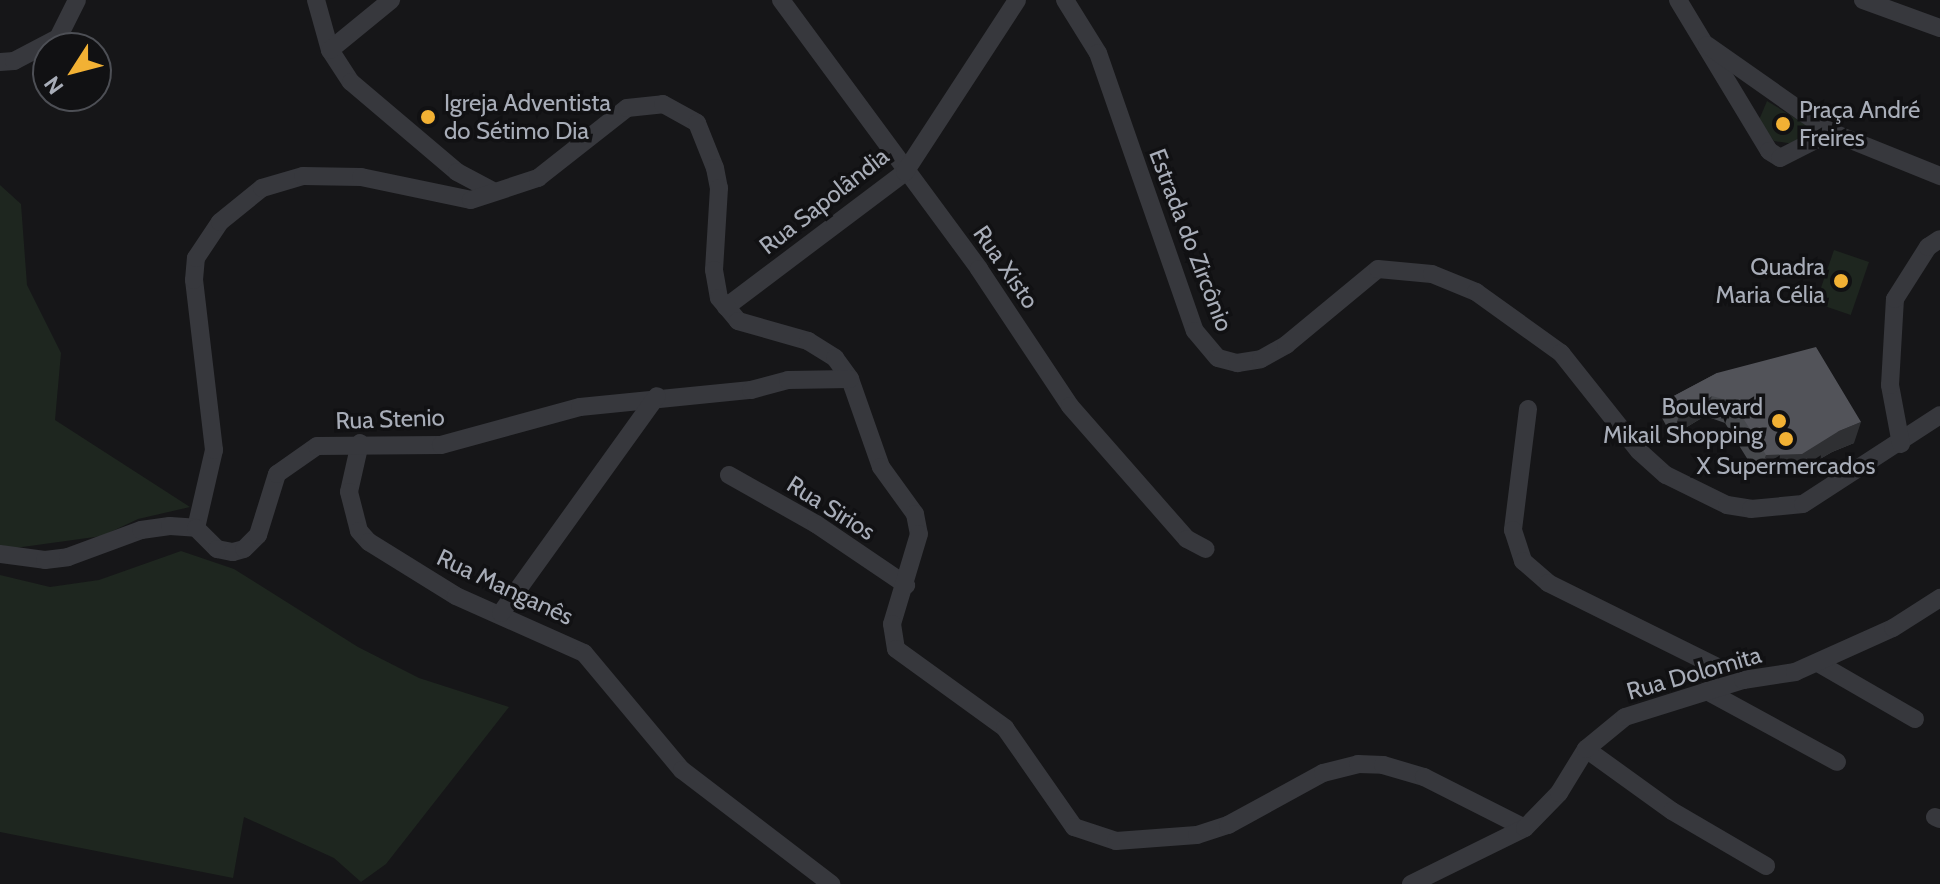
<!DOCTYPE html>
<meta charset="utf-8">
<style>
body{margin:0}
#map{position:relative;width:1940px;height:884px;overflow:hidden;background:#161618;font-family:Cabin,sans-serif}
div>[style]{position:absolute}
.green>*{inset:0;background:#1e261f;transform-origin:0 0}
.minor>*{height:18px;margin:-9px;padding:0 9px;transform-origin:9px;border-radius:9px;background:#37383d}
.wall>*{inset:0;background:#47494d}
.shaded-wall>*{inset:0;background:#2f3033}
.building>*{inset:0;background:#525359}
.dots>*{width:22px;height:22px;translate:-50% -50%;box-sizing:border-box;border:4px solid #111113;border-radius:50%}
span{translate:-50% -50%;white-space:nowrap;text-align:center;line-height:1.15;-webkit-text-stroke:7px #111113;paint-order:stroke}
.poi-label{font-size:24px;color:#a8adb8}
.left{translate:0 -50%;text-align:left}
.right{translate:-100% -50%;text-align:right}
.street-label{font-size:24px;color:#a8adb8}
.north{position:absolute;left:32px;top:32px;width:80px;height:80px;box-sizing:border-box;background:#111113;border:2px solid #4d4f55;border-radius:50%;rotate:234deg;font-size:22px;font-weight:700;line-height:32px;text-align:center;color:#a8adb8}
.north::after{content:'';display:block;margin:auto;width:28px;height:36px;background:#f2b134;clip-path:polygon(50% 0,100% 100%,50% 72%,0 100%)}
</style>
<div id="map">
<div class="green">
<div style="clip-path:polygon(1767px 101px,1810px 127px,1794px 144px,1774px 141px,1759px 120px)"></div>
<div style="clip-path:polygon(0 185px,21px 204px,27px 285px,61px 353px,55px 420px,190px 507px,138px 519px,102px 536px,15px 548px,0 545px)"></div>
<div style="left:1834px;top:250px;width:37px;height:56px;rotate:19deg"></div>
<div style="clip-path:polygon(181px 551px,234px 569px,358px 647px,419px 678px,509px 707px,386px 864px,361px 882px,334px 858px,244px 817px,233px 878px,0 832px,0 575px,50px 587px,99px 580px)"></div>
</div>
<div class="minor">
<div style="left:316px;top:0;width:52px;rotate:74.4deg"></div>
<div style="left:330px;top:50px;width:38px;rotate:57deg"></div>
<div style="left:351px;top:82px;width:139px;rotate:40.3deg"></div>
<div style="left:457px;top:172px;width:40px;rotate:28deg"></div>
<div style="left:781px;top:0;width:334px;rotate:53.6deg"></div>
<div style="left:979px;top:269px;width:164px;rotate:56.4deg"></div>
<div style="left:1070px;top:406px;width:177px;rotate:48.7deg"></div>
<div style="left:1187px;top:539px;width:21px;rotate:28deg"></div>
<div style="left:1065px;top:0;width:62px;rotate:58.1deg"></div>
<div style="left:1098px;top:53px;width:294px;rotate:70.8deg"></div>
<div style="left:1195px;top:331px;width:35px;rotate:50deg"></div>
<div style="left:1218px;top:358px;width:20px;rotate:15deg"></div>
<div style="left:1237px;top:363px;width:24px;rotate:-9deg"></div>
<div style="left:1261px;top:359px;width:29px;rotate:-29deg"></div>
<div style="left:1286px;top:345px;width:119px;rotate:-39.6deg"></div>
<div style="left:1378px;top:269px;width:54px;rotate:5.3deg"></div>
<div style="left:1432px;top:274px;width:48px;rotate:22.2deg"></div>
<div style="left:1476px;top:292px;width:105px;rotate:35.7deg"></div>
<div style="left:1561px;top:353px;width:125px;rotate:51.5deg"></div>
<div style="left:1639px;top:451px;width:36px;rotate:42deg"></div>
<div style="left:1666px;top:475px;width:68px;rotate:26.2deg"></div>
<div style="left:1727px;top:505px;width:24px;rotate:9deg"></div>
<div style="left:1751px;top:509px;width:52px;rotate:-5.5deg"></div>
<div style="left:1803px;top:504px;width:163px;rotate:-33deg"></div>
<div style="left:1678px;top:0;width:176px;rotate:58.9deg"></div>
<div style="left:1769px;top:151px;width:13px;rotate:32deg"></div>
<div style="left:1780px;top:158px;width:57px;rotate:-27deg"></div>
<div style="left:1863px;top:0;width:82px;rotate:20deg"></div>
<div style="left:1707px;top:45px;width:151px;rotate:35.1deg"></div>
<div style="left:1831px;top:132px;width:118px;rotate:22deg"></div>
<div style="left:330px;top:50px;width:79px;rotate:-39.3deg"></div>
<div style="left:0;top:62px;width:14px;rotate:-4deg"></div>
<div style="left:14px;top:61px;width:50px;rotate:-27.6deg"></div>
<div style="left:58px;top:38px;width:42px;rotate:-63.4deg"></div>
<div style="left:726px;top:307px;width:224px;rotate:-37deg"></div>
<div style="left:905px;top:172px;width:205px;rotate:-56.9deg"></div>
<div style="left:1528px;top:409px;width:122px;rotate:97.1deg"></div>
<div style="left:1513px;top:530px;width:33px;rotate:72deg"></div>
<div style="left:1523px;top:561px;width:33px;rotate:41deg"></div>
<div style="left:1548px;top:583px;width:218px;rotate:26.4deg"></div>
<div style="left:360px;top:443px;width:50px;rotate:102.7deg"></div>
<div style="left:349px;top:492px;width:40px;rotate:75.6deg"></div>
<div style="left:359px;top:531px;width:15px;rotate:48deg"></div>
<div style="left:369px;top:542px;width:102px;rotate:31.8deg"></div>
<div style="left:456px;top:596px;width:140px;rotate:24deg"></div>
<div style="left:584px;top:653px;width:153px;rotate:50.1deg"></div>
<div style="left:682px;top:770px;width:188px;rotate:37.4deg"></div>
<div style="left:1901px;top:444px;width:60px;rotate:-100.6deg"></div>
<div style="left:1890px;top:385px;width:86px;rotate:-86.7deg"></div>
<div style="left:1895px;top:299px;width:62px;rotate:-57.6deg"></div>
<div style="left:1928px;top:247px;width:14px;rotate:-34deg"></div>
<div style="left:729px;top:475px;width:100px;rotate:29.4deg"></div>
<div style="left:816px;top:524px;width:109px;rotate:34.1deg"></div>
<div style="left:196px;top:528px;width:80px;rotate:-77deg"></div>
<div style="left:214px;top:450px;width:171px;rotate:-96.7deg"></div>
<div style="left:194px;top:280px;width:22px;rotate:-85deg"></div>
<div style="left:196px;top:258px;width:43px;rotate:-56.3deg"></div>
<div style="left:220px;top:222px;width:54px;rotate:-39deg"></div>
<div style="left:262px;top:188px;width:43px;rotate:-16.3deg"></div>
<div style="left:303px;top:176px;width:58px;rotate:1deg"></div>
<div style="left:361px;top:177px;width:112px;rotate:11.8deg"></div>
<div style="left:471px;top:200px;width:71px;rotate:-18.2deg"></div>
<div style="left:538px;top:178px;width:113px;rotate:-38.2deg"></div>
<div style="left:627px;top:108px;width:36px;rotate:-6deg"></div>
<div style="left:663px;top:104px;width:39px;rotate:29deg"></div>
<div style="left:697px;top:123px;width:48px;rotate:68.2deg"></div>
<div style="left:715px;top:168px;width:20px;rotate:79deg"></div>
<div style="left:719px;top:188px;width:82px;rotate:93.5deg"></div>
<div style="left:714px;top:270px;width:28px;rotate:80deg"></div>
<div style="left:719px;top:298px;width:30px;rotate:50deg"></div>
<div style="left:738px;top:321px;width:73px;rotate:15.9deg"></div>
<div style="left:808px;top:341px;width:32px;rotate:32deg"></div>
<div style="left:835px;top:358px;width:26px;rotate:54deg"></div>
<div style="left:850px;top:379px;width:93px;rotate:70.6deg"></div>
<div style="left:881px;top:467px;width:58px;rotate:54.1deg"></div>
<div style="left:915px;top:514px;width:20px;rotate:79deg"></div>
<div style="left:919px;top:534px;width:94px;rotate:106.7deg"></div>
<div style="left:892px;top:624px;width:25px;rotate:81deg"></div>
<div style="left:896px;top:649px;width:135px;rotate:35.9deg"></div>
<div style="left:1005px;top:728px;width:121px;rotate:55.1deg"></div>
<div style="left:1074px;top:827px;width:44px;rotate:18.4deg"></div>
<div style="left:1116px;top:841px;width:81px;rotate:-4.2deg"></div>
<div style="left:1197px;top:835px;width:33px;rotate:-18deg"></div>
<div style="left:1228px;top:825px;width:108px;rotate:-28.7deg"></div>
<div style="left:1323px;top:773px;width:36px;rotate:-14deg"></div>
<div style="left:1358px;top:764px;width:25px;rotate:2deg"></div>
<div style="left:1383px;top:765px;width:43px;rotate:16.3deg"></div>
<div style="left:1424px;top:777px;width:113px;rotate:26.8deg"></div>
<div style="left:0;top:554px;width:45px;rotate:7.6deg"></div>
<div style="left:45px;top:560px;width:23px;rotate:-7deg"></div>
<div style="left:68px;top:557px;width:78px;rotate:-20.3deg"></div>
<div style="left:141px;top:530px;width:29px;rotate:-8deg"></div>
<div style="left:170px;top:526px;width:26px;rotate:4deg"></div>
<div style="left:196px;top:528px;width:30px;rotate:45deg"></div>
<div style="left:217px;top:549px;width:16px;rotate:11deg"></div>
<div style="left:233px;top:552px;width:11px;rotate:-15deg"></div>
<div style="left:244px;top:549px;width:20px;rotate:-45deg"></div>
<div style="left:258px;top:535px;width:64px;rotate:-72.7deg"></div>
<div style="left:277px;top:474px;width:49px;rotate:-35deg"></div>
<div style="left:317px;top:446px;width:124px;rotate:-0.5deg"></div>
<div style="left:441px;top:445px;width:144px;rotate:-15.3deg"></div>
<div style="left:580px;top:407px;width:172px;rotate:-5.7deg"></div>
<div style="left:751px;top:390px;width:38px;rotate:-15deg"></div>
<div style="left:788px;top:380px;width:62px;rotate:-0.9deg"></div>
<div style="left:501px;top:613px;width:267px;rotate:-54.3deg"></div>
<div style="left:1818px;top:663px;width:112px;rotate:30deg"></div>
<div style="left:1707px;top:691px;width:148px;rotate:28.6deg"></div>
<div style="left:1586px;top:749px;width:106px;rotate:35.8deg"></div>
<div style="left:1672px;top:811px;width:109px;rotate:30.3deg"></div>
<div style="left:1935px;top:817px;width:5px;rotate:22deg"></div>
<div style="left:1411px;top:884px;width:127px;rotate:-26.2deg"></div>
<div style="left:1525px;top:828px;width:49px;rotate:-45.8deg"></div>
<div style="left:1559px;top:793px;width:52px;rotate:-58.5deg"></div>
<div style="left:1586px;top:749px;width:50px;rotate:-39.4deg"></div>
<div style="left:1625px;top:717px;width:124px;rotate:-17.4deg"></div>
<div style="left:1743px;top:680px;width:53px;rotate:-8.7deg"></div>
<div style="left:1795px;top:672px;width:107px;rotate:-24.2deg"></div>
<div style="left:1893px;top:628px;width:56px;rotate:-32.6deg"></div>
</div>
<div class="wall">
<div style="clip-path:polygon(1717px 373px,1854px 443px,1832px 452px,1794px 474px,1758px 476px,1725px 423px,1705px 416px,1672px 436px,1662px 418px,1670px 398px)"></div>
</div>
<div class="shaded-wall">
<div style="clip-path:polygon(1712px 396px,1705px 416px,1672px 436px,1679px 416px)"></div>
<div style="clip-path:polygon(1861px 422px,1854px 443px,1832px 452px,1794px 474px,1758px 476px,1766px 455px,1839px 431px)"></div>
</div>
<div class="building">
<div style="clip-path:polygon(1816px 347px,1861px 422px,1839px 431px,1802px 454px,1766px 455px,1733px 402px,1712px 396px,1679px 416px,1670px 398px,1717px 373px)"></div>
</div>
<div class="dots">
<div style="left:428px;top:117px;background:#f2b134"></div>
<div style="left:1783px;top:124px;background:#f2b134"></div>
<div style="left:1841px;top:281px;background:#f2b134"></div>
<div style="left:1779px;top:421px;background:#f2b134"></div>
<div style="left:1786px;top:439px;background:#f2b134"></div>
</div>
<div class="poi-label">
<span class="left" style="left:444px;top:117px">Igreja Adventista<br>do Sétimo Dia</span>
<span class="left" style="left:1799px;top:124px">Praça André<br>Freires</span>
<span class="right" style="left:1825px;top:281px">Quadra<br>Maria Célia</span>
<span class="right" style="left:1763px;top:421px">Boulevard<br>Mikail Shopping</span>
<span style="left:1786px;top:466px">X Supermercados</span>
</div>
<div class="street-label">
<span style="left:824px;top:201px;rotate:-38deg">Rua Sapolândia</span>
<span style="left:1191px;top:240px;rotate:69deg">Estrada do Zircônio</span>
<span style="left:1006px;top:267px;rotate:55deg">Rua Xisto</span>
<span style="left:390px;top:419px;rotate:-2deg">Rua Stenio</span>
<span style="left:831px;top:508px;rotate:32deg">Rua Sirios</span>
<span style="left:505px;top:587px;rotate:25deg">Rua Manganês</span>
<span style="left:1694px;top:673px;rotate:-16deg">Rua Dolomita</span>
</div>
<div class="north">N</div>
</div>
